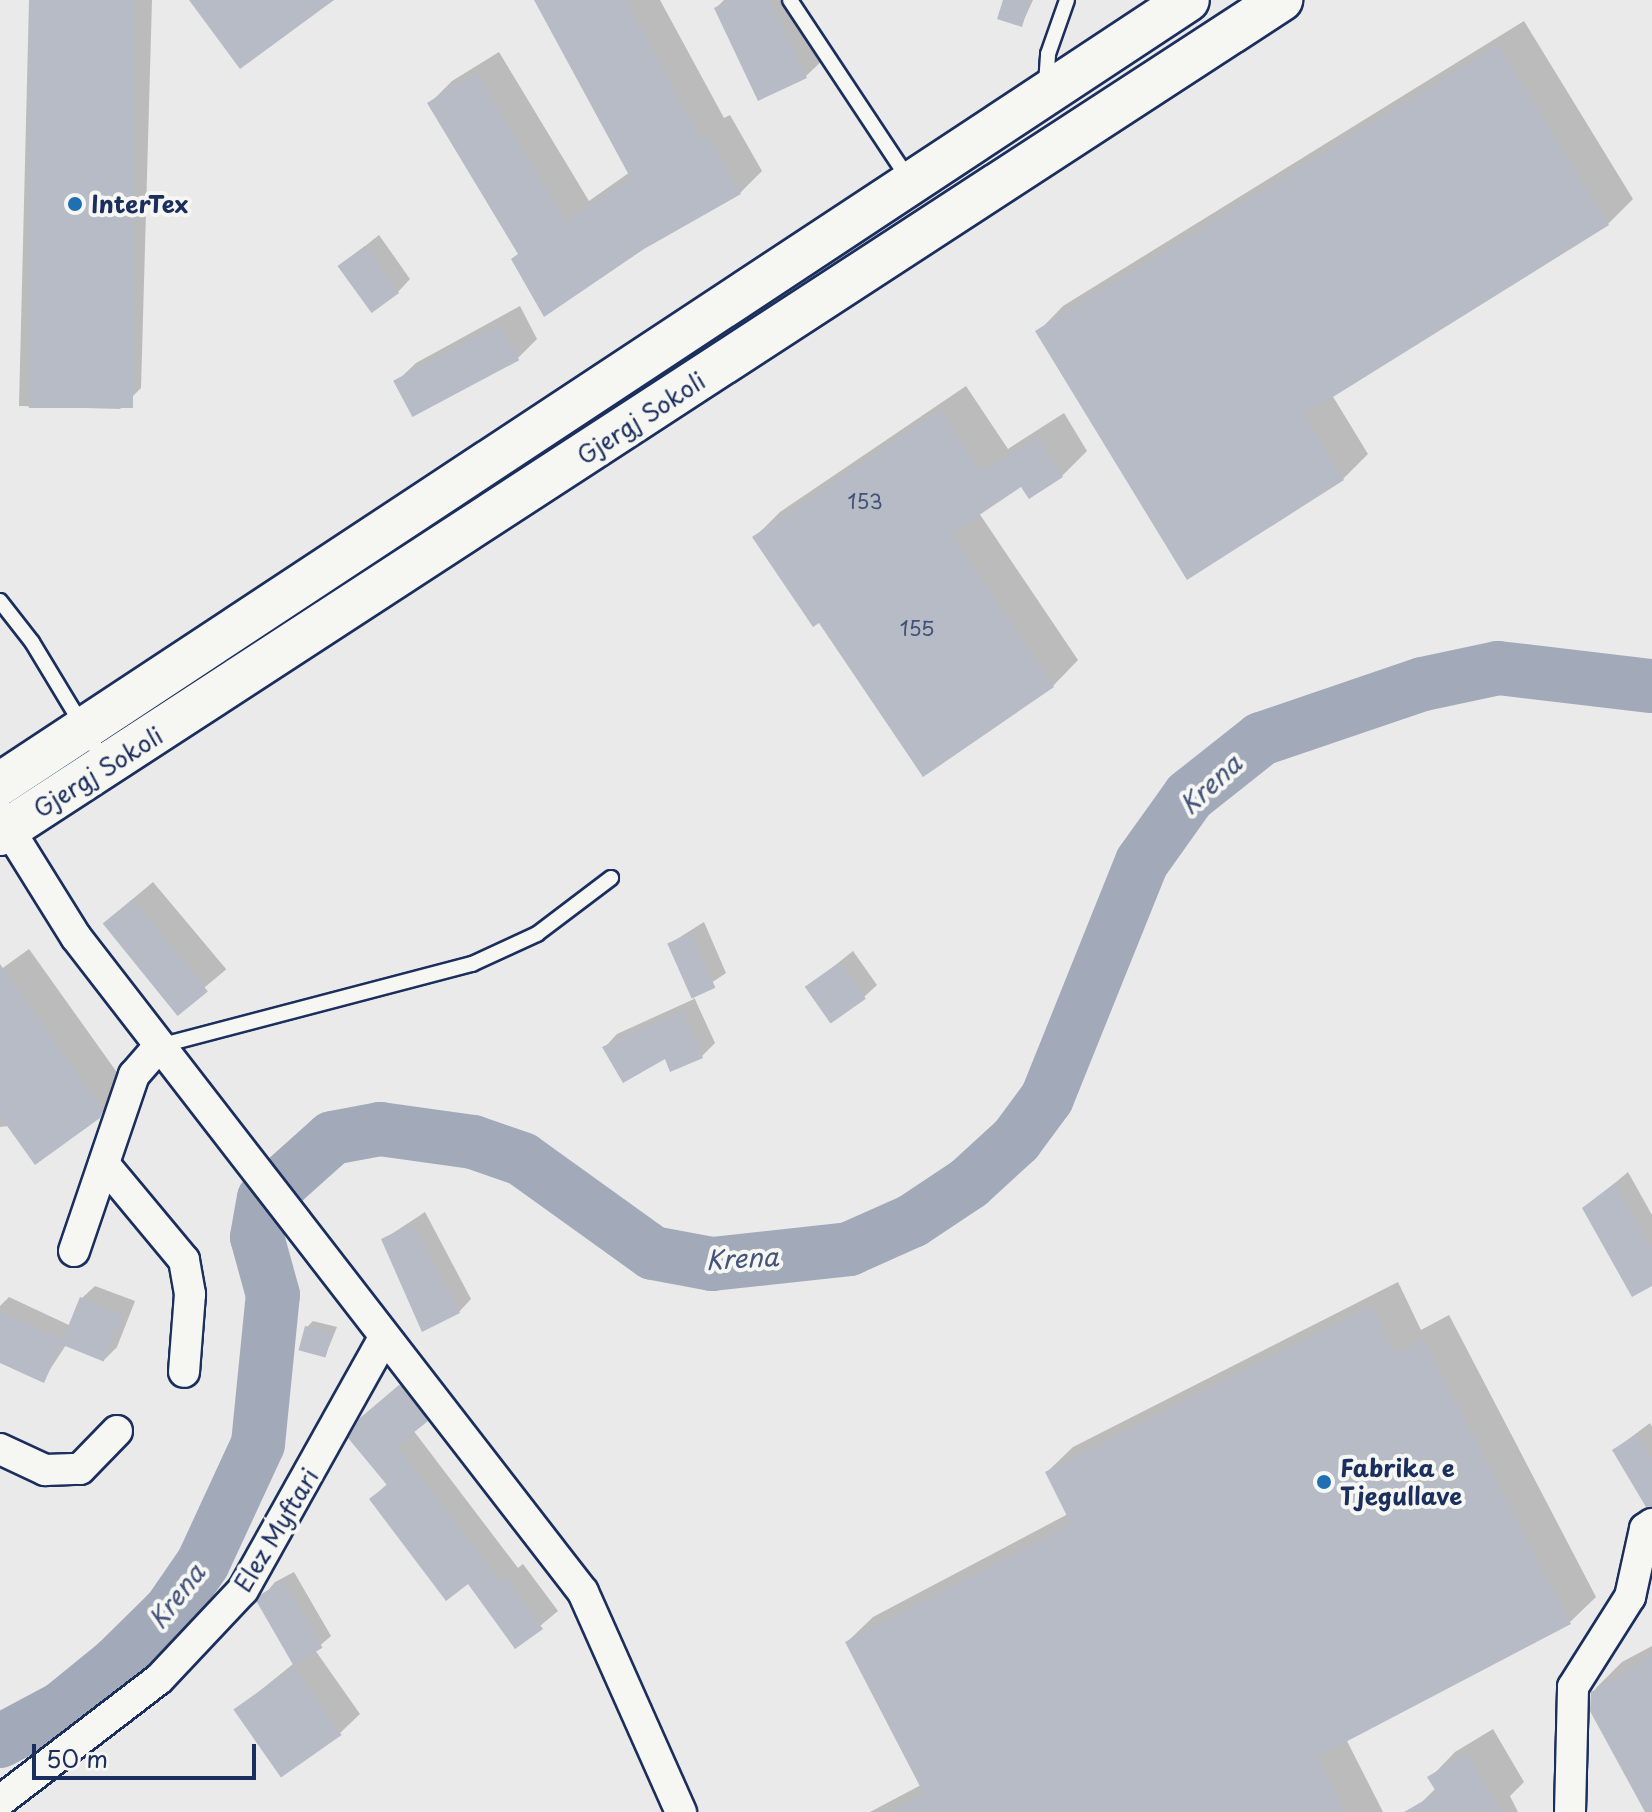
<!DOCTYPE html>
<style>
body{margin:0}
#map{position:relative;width:1652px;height:1812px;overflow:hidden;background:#e9eae9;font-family:"Playpen Sans",sans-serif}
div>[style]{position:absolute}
.shadow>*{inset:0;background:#0003;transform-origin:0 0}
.river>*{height:54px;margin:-27px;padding:0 27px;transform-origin:27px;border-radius:27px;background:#a2aaba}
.building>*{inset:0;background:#b6bbc6;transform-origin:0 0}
.roads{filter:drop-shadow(2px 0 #1b2f5e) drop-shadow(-2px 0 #1b2f5e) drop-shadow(0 2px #1b2f5e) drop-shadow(0 -2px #1b2f5e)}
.lane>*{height:14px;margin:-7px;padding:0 7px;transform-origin:7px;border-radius:7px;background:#f6f6f2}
.street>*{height:30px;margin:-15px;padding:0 15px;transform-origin:15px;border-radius:15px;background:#f6f6f2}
.secondary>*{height:42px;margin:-21px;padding:0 21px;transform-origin:21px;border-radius:21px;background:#f6f6f2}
.dots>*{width:22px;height:22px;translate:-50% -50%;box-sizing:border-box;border:4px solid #f6f6f2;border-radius:50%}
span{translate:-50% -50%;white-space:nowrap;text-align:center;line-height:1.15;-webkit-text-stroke:8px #f6f6f2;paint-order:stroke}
.number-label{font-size:20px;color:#425278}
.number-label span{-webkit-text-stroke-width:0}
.poi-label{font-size:24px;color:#1b2f5e;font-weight:700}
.left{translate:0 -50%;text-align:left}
.street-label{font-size:24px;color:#1b2f5e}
.water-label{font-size:26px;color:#44547a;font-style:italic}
.scale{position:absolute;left:32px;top:1744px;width:224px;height:36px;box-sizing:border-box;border:4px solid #1b2f5e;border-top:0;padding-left:10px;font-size:24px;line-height:28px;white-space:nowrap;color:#1b2f5e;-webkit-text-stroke:6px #f6f6f2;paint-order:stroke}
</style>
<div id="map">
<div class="shadow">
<div style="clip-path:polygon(29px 0,152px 0,141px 388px,120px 409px,19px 406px)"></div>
<div style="clip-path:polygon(537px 0,660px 0,724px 118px,730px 115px,762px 171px,740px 193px,520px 253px,430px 103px,452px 81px,499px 52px,589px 201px,630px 172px)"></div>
<div style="clip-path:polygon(724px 0,799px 0,826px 57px,806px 76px,759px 99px,716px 8px)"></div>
<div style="clip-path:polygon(1005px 0,1033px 0,1022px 24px)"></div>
<div style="clip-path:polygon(1524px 21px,1633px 199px,1608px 224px,1332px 395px,1368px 454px,1343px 479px,1038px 332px,1063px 306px)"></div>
<div style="clip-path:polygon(379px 235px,410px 279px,398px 292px,340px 266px)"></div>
<div style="clip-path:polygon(520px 306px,537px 339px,518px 358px,396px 382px,416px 363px)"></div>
<div style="clip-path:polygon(966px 386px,1008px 449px,1064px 413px,1087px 451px,1062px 476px,1022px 484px,979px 513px,1078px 660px,1053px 686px,755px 537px,780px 512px)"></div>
<div style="left:153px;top:882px;width:114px;height:63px;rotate:50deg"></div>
<div style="clip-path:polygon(704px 922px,726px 973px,693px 995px,715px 1043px,702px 1056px,671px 1069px,665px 1056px,605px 1047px,617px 1034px,694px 999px,669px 944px)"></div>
<div style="clip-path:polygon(29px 949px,126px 1085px,99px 1116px,0 1127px,0 970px)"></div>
<div style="clip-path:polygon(853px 951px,877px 985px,864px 997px,808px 987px)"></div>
<div style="clip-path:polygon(1628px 1172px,1652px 1215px,1652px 1284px,1585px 1208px)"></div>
<div style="clip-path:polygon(425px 1212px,471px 1299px,459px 1312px,384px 1239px)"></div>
<div style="clip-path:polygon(1398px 1282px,1421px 1330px,1449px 1315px,1596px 1597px,1570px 1622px,1346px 1739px,1383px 1812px,870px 1812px,921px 1785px,847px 1642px,873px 1617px,1068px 1514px,1047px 1472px,1073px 1447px)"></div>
<div style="clip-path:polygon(95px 1286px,135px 1301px,117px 1347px,104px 1360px,66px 1345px,43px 1380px,0 1360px,0 1306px,9px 1297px,71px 1326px,82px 1298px)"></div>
<div style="clip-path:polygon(313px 1321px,337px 1327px,326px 1354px,307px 1327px)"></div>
<div style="clip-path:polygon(417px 1370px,443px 1403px,413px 1430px,518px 1568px,523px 1564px,558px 1611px,516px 1646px,468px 1581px,371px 1500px,388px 1483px,361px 1419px)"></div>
<div style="clip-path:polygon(1650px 1423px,1652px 1427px,1652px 1490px,1614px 1450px)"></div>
<div style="clip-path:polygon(294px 1572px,331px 1636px,315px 1650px,360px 1714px,340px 1733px,236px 1710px,293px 1664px,259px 1601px,275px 1582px)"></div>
<div style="clip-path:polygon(1652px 1646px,1652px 1812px,1648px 1812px,1592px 1711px,1596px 1688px,1622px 1662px)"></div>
<div style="clip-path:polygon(1493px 1729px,1524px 1782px,1510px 1796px,1518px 1812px,1420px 1812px,1417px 1807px,1436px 1788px,1430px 1778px,1455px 1752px)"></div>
</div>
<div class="river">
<div style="left:0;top:1741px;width:70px;rotate:-28deg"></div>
<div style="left:62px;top:1708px;width:71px;rotate:-39.3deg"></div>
<div style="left:117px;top:1663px;width:74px;rotate:-44.5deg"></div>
<div style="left:170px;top:1611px;width:58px;rotate:-55.5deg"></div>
<div style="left:203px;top:1563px;width:131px;rotate:-65.2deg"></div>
<div style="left:258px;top:1444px;width:150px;rotate:-84.3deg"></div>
<div style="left:273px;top:1295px;width:60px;rotate:-105.4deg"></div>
<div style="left:257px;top:1237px;width:39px;rotate:-80deg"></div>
<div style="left:264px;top:1199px;width:91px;rotate:-41.9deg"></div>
<div style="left:332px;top:1138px;width:49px;rotate:-10.6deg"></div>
<div style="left:380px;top:1129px;width:94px;rotate:8deg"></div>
<div style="left:473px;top:1142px;width:52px;rotate:19.1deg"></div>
<div style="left:522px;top:1159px;width:161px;rotate:35.7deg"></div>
<div style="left:653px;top:1253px;width:60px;rotate:10.6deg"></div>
<div style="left:712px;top:1264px;width:138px;rotate:-6.2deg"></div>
<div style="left:849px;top:1249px;width:69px;rotate:-24deg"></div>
<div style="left:912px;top:1221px;width:69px;rotate:-33.7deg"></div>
<div style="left:969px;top:1183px;width:64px;rotate:-42.5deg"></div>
<div style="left:1016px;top:1140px;width:52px;rotate:-53.6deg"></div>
<div style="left:1047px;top:1098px;width:254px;rotate:-68.1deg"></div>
<div style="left:1142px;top:862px;width:81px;rotate:-54.5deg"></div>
<div style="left:1189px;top:796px;width:92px;rotate:-38.4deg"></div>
<div style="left:1261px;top:739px;width:171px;rotate:-18.8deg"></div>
<div style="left:1423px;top:684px;width:77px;rotate:-12deg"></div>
<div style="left:1498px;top:668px;width:155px;rotate:6.7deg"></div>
</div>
<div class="building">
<div style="left:29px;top:0;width:104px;height:408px"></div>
<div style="clip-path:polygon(189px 0,334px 0,240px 69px)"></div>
<div style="clip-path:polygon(534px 0,626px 0,701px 139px,708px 136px,741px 194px,644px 249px,544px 317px,511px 259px,518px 254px,427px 103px,476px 73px,566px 221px,630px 177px)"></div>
<div style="clip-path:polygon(729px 0,770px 0,807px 78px,758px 101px,714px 8px)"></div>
<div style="clip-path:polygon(1003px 0,1030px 0,1022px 27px,997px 19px)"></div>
<div style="clip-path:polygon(1498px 45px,1609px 225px,1304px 415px,1344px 480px,1187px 580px,1035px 331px)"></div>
<div style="left:365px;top:246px;width:58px;height:34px;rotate:54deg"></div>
<div style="left:500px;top:324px;width:41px;height:121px;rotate:62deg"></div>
<div style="clip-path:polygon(940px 410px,982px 472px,1038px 437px,1063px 477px,1029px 499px,1021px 487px,951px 534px,1054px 687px,923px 777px,819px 623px,813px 627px,752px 537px)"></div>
<div style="left:133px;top:899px;width:119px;height:39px;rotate:51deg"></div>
<div style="left:691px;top:933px;width:60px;height:26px;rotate:66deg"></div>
<div style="left:840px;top:962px;width:45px;height:43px;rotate:55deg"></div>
<div style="clip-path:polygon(0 964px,103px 1110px,100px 1118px,35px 1165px,0 1116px)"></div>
<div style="clip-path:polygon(682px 1010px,703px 1058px,670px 1072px,665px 1059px,623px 1083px,602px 1047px)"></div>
<div style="clip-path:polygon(1615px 1183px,1652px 1250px,1652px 1286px,1632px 1297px,1582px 1208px)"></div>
<div style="clip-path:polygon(412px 1224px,460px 1313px,422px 1332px,381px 1239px)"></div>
<div style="left:80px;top:1297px;width:46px;height:51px;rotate:22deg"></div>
<div style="clip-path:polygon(1372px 1306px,1395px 1354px,1423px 1339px,1571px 1624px,1317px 1757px,1345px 1812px,890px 1812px,924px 1794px,845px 1642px,1071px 1524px,1045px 1472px)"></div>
<div style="clip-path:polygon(0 1311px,63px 1340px,44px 1383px,0 1363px)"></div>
<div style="left:305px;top:1326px;width:28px;height:25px;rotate:15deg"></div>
<div style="clip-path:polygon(399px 1385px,428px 1421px,397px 1446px,501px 1582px,506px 1578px,543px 1629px,515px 1649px,468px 1584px,446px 1601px,369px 1499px,387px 1485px,348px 1438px,360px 1418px)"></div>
<div style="clip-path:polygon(1637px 1434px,1652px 1460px,1652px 1506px,1646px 1507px,1612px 1450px)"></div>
<div style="left:284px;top:1581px;width:77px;height:34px;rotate:60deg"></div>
<div style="clip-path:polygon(1652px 1656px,1652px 1812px,1645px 1812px,1590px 1711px,1591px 1692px)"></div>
<div style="left:294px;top:1667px;width:83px;height:74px;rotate:55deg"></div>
<div style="clip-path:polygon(1467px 1753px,1501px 1812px,1404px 1812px,1437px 1793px,1427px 1777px)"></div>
</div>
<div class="roads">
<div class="lane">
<div style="left:790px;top:0;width:216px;rotate:56.5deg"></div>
<div style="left:1046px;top:84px;width:30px;rotate:-86deg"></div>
<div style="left:1048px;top:54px;width:57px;rotate:-70.6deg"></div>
<div style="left:0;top:601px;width:52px;rotate:52deg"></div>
<div style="left:32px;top:642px;width:141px;rotate:58.9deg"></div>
<div style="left:159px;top:1046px;width:324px;rotate:-14.7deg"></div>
<div style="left:472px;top:964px;width:72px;rotate:-24.8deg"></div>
<div style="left:537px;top:934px;width:93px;rotate:-37.1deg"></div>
</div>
<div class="street">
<div style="left:0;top:815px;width:144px;rotate:58.1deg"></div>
<div style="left:76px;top:937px;width:828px;rotate:52.26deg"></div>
<div style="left:583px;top:1592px;width:241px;rotate:66deg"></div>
<div style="left:104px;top:1164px;width:125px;rotate:50.2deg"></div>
<div style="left:184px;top:1260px;width:35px;rotate:80deg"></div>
<div style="left:190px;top:1294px;width:78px;rotate:94.4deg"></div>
<div style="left:74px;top:1251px;width:186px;rotate:-71.2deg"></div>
<div style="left:134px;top:1075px;width:38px;rotate:-49deg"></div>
<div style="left:0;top:1449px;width:50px;rotate:25deg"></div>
<div style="left:45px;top:1470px;width:35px;rotate:-2deg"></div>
<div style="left:80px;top:1469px;width:53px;rotate:-45.8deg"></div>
<div style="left:0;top:1801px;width:200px;rotate:-37.5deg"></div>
<div style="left:159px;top:1679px;width:122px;rotate:-46.7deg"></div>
<div style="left:243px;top:1590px;width:287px;rotate:-60.8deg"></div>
<div style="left:1570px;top:1812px;width:125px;rotate:-88.6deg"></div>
<div style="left:1573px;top:1687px;width:107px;rotate:-57.7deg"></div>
<div style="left:1630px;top:1597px;width:70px;rotate:-77.6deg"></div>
<div style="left:1645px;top:1529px;width:9px;rotate:-36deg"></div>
</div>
<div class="secondary">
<div style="left:0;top:784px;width:1423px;rotate:-33.42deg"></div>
<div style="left:0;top:834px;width:1529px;rotate:-33.07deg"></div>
</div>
</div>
<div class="dots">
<div style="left:75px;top:204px;background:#1f6fb2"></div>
<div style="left:1324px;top:1482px;background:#1f6fb2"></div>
</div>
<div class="number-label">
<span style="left:865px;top:501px">153</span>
<span style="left:917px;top:628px">155</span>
</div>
<div class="poi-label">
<span class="left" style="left:91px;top:204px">InterTex</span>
<span class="left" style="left:1340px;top:1482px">Fabrika e<br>Tjegullave</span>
</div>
<div class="street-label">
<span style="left:641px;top:418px;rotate:-33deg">Gjergj Sokoli</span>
<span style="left:98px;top:772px;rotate:-32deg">Gjergj Sokoli</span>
<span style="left:276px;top:1530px;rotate:-59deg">Elez Myftari</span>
</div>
<div class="water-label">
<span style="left:1210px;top:784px;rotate:-43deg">Krena</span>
<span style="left:742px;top:1258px;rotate:-3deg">Krena</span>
<span style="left:176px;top:1596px;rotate:-52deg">Krena</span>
</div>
<div class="scale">50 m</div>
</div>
